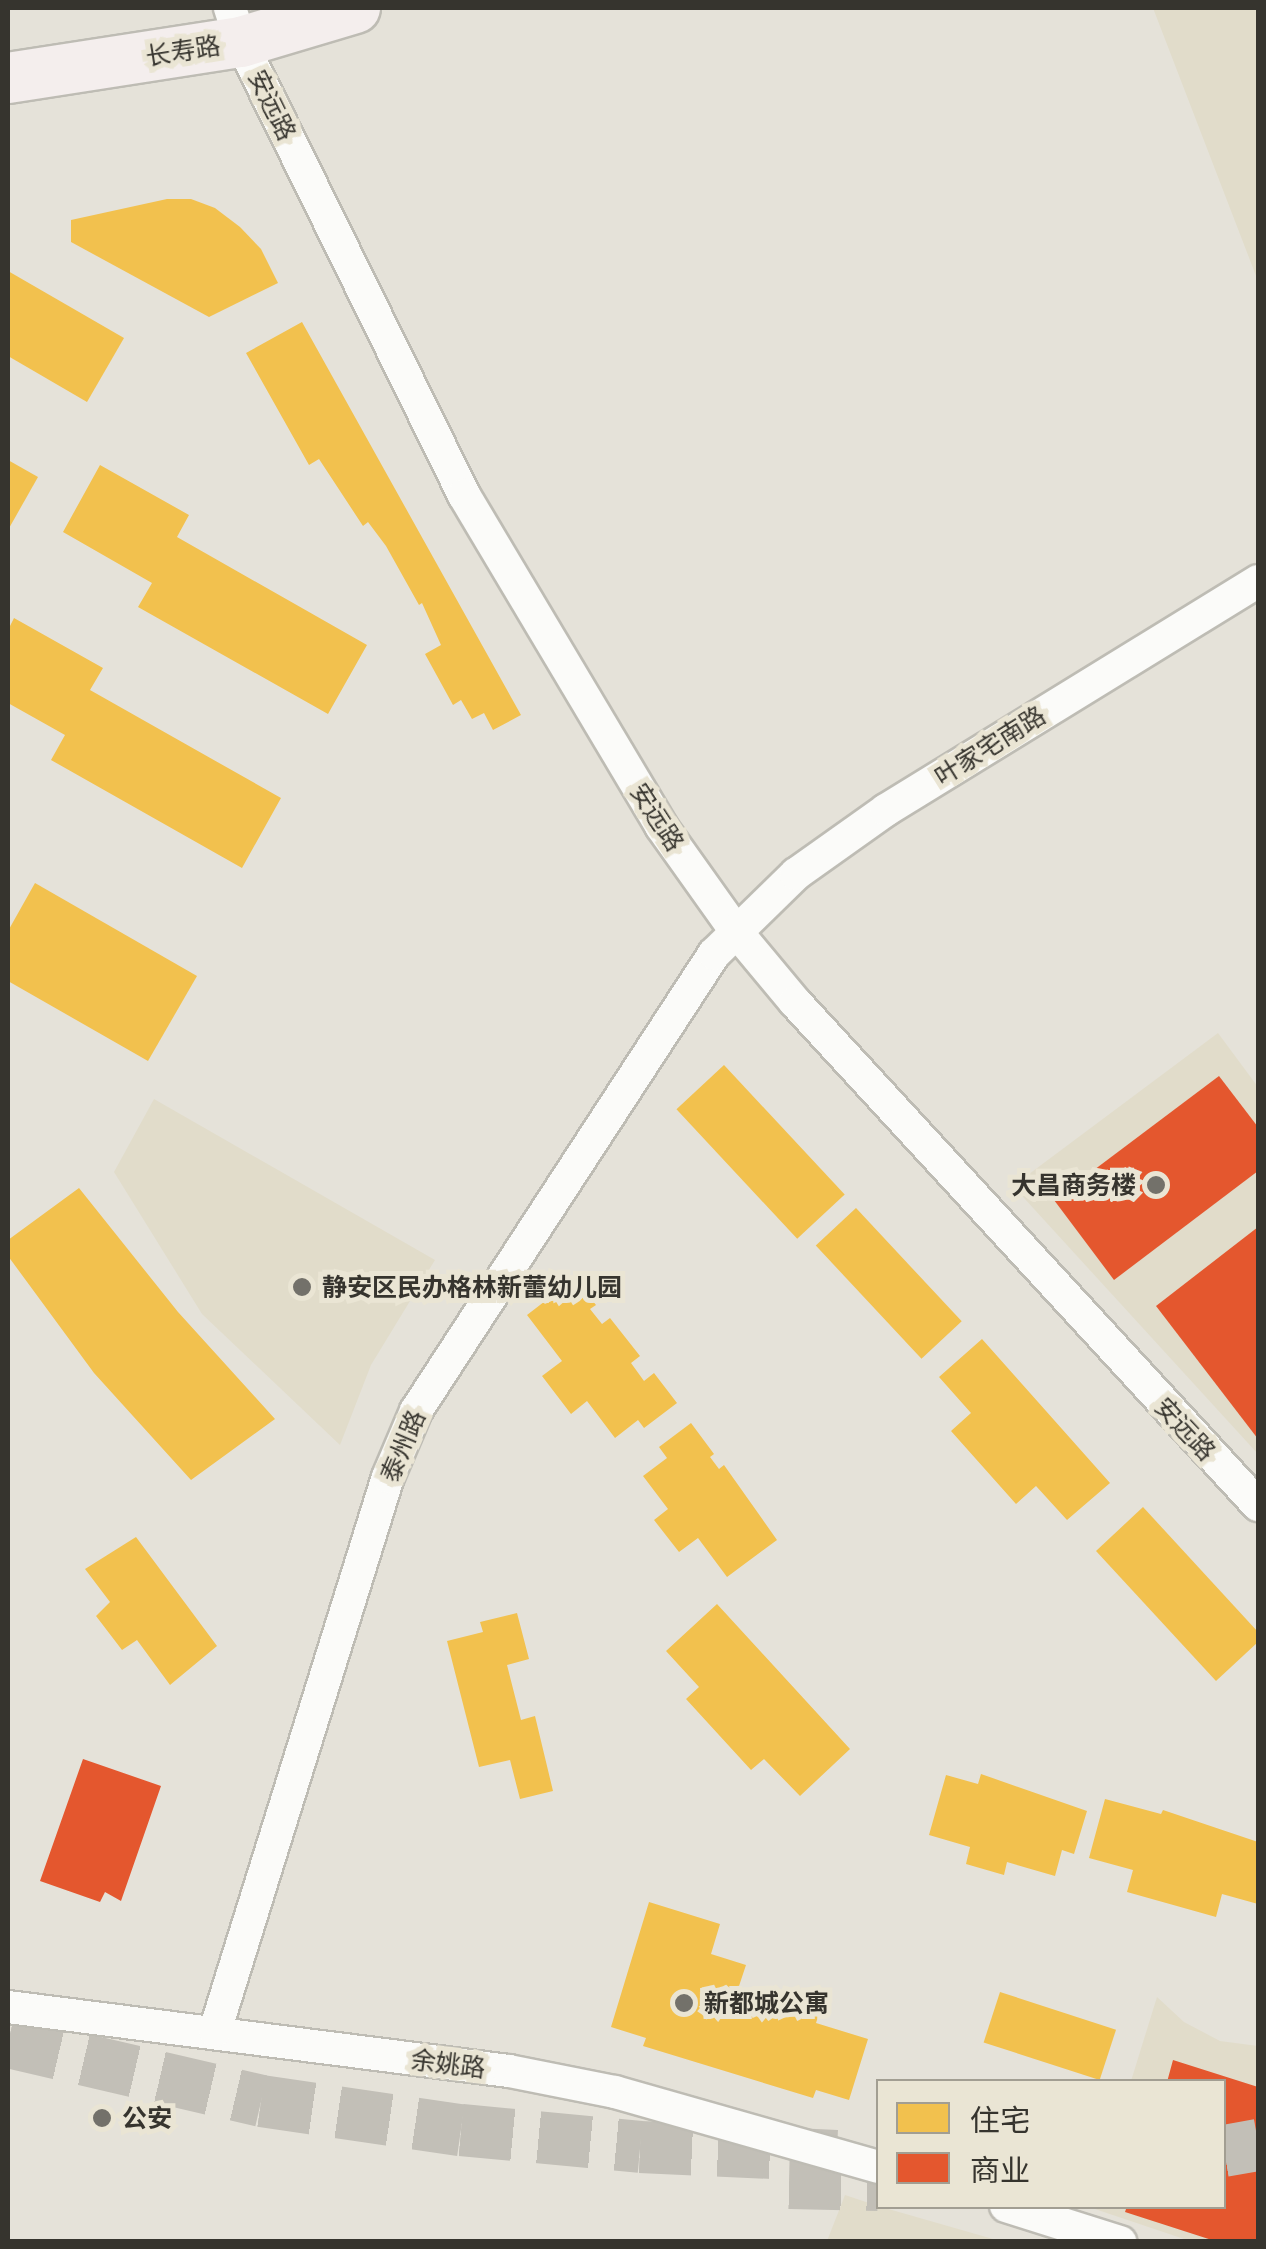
<!DOCTYPE html>
<meta charset="utf-8">
<style>
body{margin:0}
#map{position:relative;width:1266px;height:2249px;overflow:hidden;background:#e5e2d9;font-family:"Public Sans","Noto Sans SC",sans-serif}
div>[style]{position:absolute}
.built>*{inset:0;background:#e1dcca}
.homes>*{inset:0;background:#f2c14e;transform-origin:0 0}
.shops>*{inset:0;background:#e4572e}
.trunk-tunnel>*{height:52px;margin-top:-26px;transform-origin:0;background:repeating-linear-gradient(90deg,#c2bfb7 0 52px,transparent 0 78px)}
.roads{filter:drop-shadow(2px 0 #bebcb4) drop-shadow(-2px 0 #bebcb4) drop-shadow(0 2px #bebcb4) drop-shadow(0 -2px #bebcb4)}
.minor>*{height:32px;margin:-16px;padding:0 16px;transform-origin:16px;border-radius:16px;background:#fbfbf9}
.primary>*{height:50px;margin:-25px;padding:0 25px;transform-origin:25px;border-radius:25px;background:#f4eeed}
.dots>*{width:28px;height:28px;translate:-50% -50%;box-sizing:border-box;border:5px solid #eae5d4;border-radius:50%}
span{translate:-50% -50%;white-space:nowrap;text-align:center;line-height:1.15;-webkit-text-stroke:10px #eae5d4;paint-order:stroke}
.street-label{font-size:25px;color:#36342e}
.poi-label{font-size:25px;color:#36342e;font-weight:700}
.right{translate:-100% -50%;text-align:right}
.left{translate:0 -50%;text-align:left}
.frame{position:absolute;inset:0;border:10px solid #36342e;pointer-events:none}
.legend{position:absolute;left:876px;top:2079px;width:350px;height:130px;box-sizing:border-box;background:#eae5d4;border:2px solid #a29e92;margin:0;padding:12px 18px;list-style:none;font-size:30px;color:#36342e}
.legend li{display:flex;align-items:center;gap:20px;height:50px}
.legend b{width:50px;border:2px solid #a29e92}
</style>
<div id="map">
<div class="built">
<div style="clip-path:polygon(1153px 8px,1258px 8px,1258px 281px)"></div>
<div style="clip-path:polygon(1218px 1033px,1258px 1087px,1258px 1454px,1013px 1186px)"></div>
<div style="clip-path:polygon(154px 1099px,435px 1260px,371px 1365px,340px 1445px,202px 1314px,114px 1172px)"></div>
<div style="clip-path:polygon(1157px 1997px,1184px 2022px,1220px 2041px,1258px 2046px,1258px 2241px,1190px 2241px,1092px 2208px,1224px 2206px,1224px 2082px,1131px 2081px)"></div>
<div style="clip-path:polygon(845px 2195px,878px 2206px,1000px 2241px,827px 2241px)"></div>
</div>
<div class="homes">
<div style="clip-path:polygon(167px 199px,191px 199px,215px 208px,240px 227px,261px 249px,278px 283px,209px 317px,71px 242px,71px 220px)"></div>
<div style="clip-path:polygon(8px 271px,124px 338px,87px 402px,8px 356px)"></div>
<div style="clip-path:polygon(302px 322px,521px 715px,493px 730px,484px 713px,472px 719px,461px 700px,453px 705px,425px 654px,441px 645px,422px 603px,419px 605px,386px 546px,368px 522px,363px 526px,319px 459px,309px 465px,246px 353px)"></div>
<div style="clip-path:polygon(8px 460px,38px 477px,8px 530px)"></div>
<div style="clip-path:polygon(100px 465px,189px 515px,177px 537px,367px 645px,328px 714px,138px 607px,152px 583px,63px 532px)"></div>
<div style="clip-path:polygon(14px 618px,103px 668px,90px 690px,281px 798px,242px 868px,51px 760px,65px 735px,8px 703px,8px 630px)"></div>
<div style="clip-path:polygon(35px 883px,197px 976px,148px 1061px,8px 981px,8px 931px)"></div>
<div style="left:724px;top:1065px;width:177px;height:65px;rotate:47deg"></div>
<div style="clip-path:polygon(79px 1188px,178px 1312px,275px 1419px,191px 1480px,94px 1373px,8px 1256px,8px 1240px)"></div>
<div style="left:856px;top:1208px;width:155px;height:55px;rotate:47deg"></div>
<div style="clip-path:polygon(575px 1278px,596px 1305px,590px 1309px,602px 1324px,610px 1318px,640px 1356px,631px 1363px,644px 1381px,654px 1373px,677px 1403px,644px 1428px,638px 1420px,615px 1438px,587px 1401px,571px 1414px,542px 1376px,562px 1361px,527px 1315px)"></div>
<div style="clip-path:polygon(982px 1339px,1110px 1483px,1067px 1520px,1036px 1486px,1016px 1504px,951px 1431px,971px 1413px,939px 1377px)"></div>
<div style="clip-path:polygon(691px 1423px,714px 1454px,710px 1457px,719px 1469px,724px 1465px,777px 1540px,727px 1577px,698px 1538px,679px 1552px,654px 1520px,668px 1509px,643px 1476px,667px 1458px,659px 1447px)"></div>
<div style="clip-path:polygon(1143px 1507px,1258px 1632px,1258px 1642px,1216px 1681px,1096px 1551px)"></div>
<div style="clip-path:polygon(136px 1537px,217px 1646px,170px 1685px,137px 1640px,122px 1650px,96px 1616px,110px 1602px,85px 1569px)"></div>
<div style="clip-path:polygon(717px 1604px,850px 1749px,800px 1796px,764px 1759px,751px 1770px,686px 1699px,699px 1687px,666px 1651px)"></div>
<div style="clip-path:polygon(517px 1613px,529px 1659px,507px 1665px,521px 1720px,535px 1716px,553px 1791px,520px 1799px,510px 1760px,479px 1767px,447px 1641px,483px 1632px,480px 1622px)"></div>
<div style="clip-path:polygon(981px 1774px,1087px 1811px,1074px 1854px,1062px 1850px,1055px 1876px,1007px 1862px,1004px 1875px,966px 1864px,970px 1847px,929px 1835px,946px 1775px,978px 1784px)"></div>
<div style="clip-path:polygon(1105px 1799px,1161px 1814px,1163px 1810px,1258px 1842px,1258px 1904px,1222px 1894px,1216px 1917px,1127px 1892px,1133px 1870px,1089px 1858px)"></div>
<div style="clip-path:polygon(649px 1902px,720px 1924px,711px 1954px,746px 1965px,735px 1998px,776px 2011px,780px 1995px,821px 2007px,816px 2023px,868px 2039px,849px 2100px,816px 2090px,813px 2098px,643px 2046px,646px 2038px,611px 2027px)"></div>
<div style="left:1000px;top:1992px;width:122px;height:53px;rotate:18deg"></div>
</div>
<div class="shops">
<div style="clip-path:polygon(1219px 1076px,1258px 1127px,1258px 1171px,1114px 1280px,1054px 1200px)"></div>
<div style="clip-path:polygon(1258px 1227px,1258px 1439px,1156px 1306px)"></div>
<div style="clip-path:polygon(83px 1759px,161px 1786px,121px 1901px,105px 1892px,100px 1902px,40px 1881px)"></div>
<div style="clip-path:polygon(1173px 2060px,1258px 2087px,1258px 2242px,1218px 2242px,1125px 2212px,1127px 2206px,1224px 2206px,1224px 2082px,1167px 2082px)"></div>
</div>
<div class="trunk-tunnel">
<div style="left:8px;top:2042px;width:260px;rotate:13.1deg"></div>
<div style="left:261px;top:2101px;width:202px;rotate:8.3deg"></div>
<div style="left:461px;top:2130px;width:180px;rotate:5.4deg"></div>
<div style="left:640px;top:2147px;width:197px;rotate:2.6deg"></div>
<div style="left:1224px;top:2151px;width:35px;rotate:-10deg"></div>
<div style="left:789px;top:2183px;width:89px;rotate:1.3deg"></div>
</div>
<div class="roads">
<div class="minor">
<div style="left:230px;top:8px;width:36px;rotate:72deg"></div>
<div style="left:241px;top:42px;width:505px;rotate:63.79deg"></div>
<div style="left:464px;top:495px;width:385px;rotate:59.2deg"></div>
<div style="left:661px;top:826px;width:128px;rotate:54.6deg"></div>
<div style="left:735px;top:930px;width:94px;rotate:50.2deg"></div>
<div style="left:795px;top:1002px;width:684px;rotate:47.37deg"></div>
<div style="left:8px;top:2007px;width:505px;rotate:7.28deg"></div>
<div style="left:509px;top:2071px;width:108px;rotate:11.2deg"></div>
<div style="left:615px;top:2092px;width:273px;rotate:15.9deg"></div>
<div style="left:215px;top:2031px;width:580px;rotate:-72.66deg"></div>
<div style="left:388px;top:1477px;width:72px;rotate:-67deg"></div>
<div style="left:416px;top:1411px;width:546px;rotate:-56.89deg"></div>
<div style="left:714px;top:954px;width:115px;rotate:-44.3deg"></div>
<div style="left:796px;top:874px;width:110px;rotate:-35.4deg"></div>
<div style="left:886px;top:810px;width:437px;rotate:-31.6deg"></div>
<div style="left:1006px;top:2206px;width:120px;rotate:17.5deg"></div>
</div>
<div class="primary">
<div style="left:8px;top:78px;width:236px;rotate:-8.8deg"></div>
<div style="left:241px;top:42px;width:119px;rotate:-16.6deg"></div>
</div>
</div>
<div class="dots">
<div style="left:1156px;top:1185px;background:#73716a"></div>
<div style="left:302px;top:1287px;background:#73716a"></div>
<div style="left:684px;top:2003px;background:#73716a"></div>
<div style="left:102px;top:2118px;background:#73716a"></div>
</div>
<div class="street-label">
<span style="left:183px;top:51px;rotate:-9deg">长寿路</span>
<span style="left:272px;top:105px;rotate:64deg">安远路</span>
<span style="left:990px;top:746px;rotate:-32deg">叶家宅南路</span>
<span style="left:657px;top:817px;rotate:57deg">安远路</span>
<span style="left:1185px;top:1429px;rotate:47deg">安远路</span>
<span style="left:403px;top:1446px;rotate:-67deg">泰州路</span>
<span style="left:448px;top:2064px;rotate:7deg">余姚路</span>
</div>
<div class="poi-label">
<span class="right" style="left:1136px;top:1185px">大昌商务楼</span>
<span class="left" style="left:322px;top:1287px">静安区民办格林新蕾幼儿园</span>
<span class="left" style="left:704px;top:2003px">新都城公寓</span>
<span class="left" style="left:122px;top:2118px">公安</span>
</div>
<div class="frame"></div>
<ul class="legend">
<li><b style="height:28px;background:#f2c14e"></b>住宅</li>
<li><b style="height:28px;background:#e4572e"></b>商业</li>
</ul>
</div>
